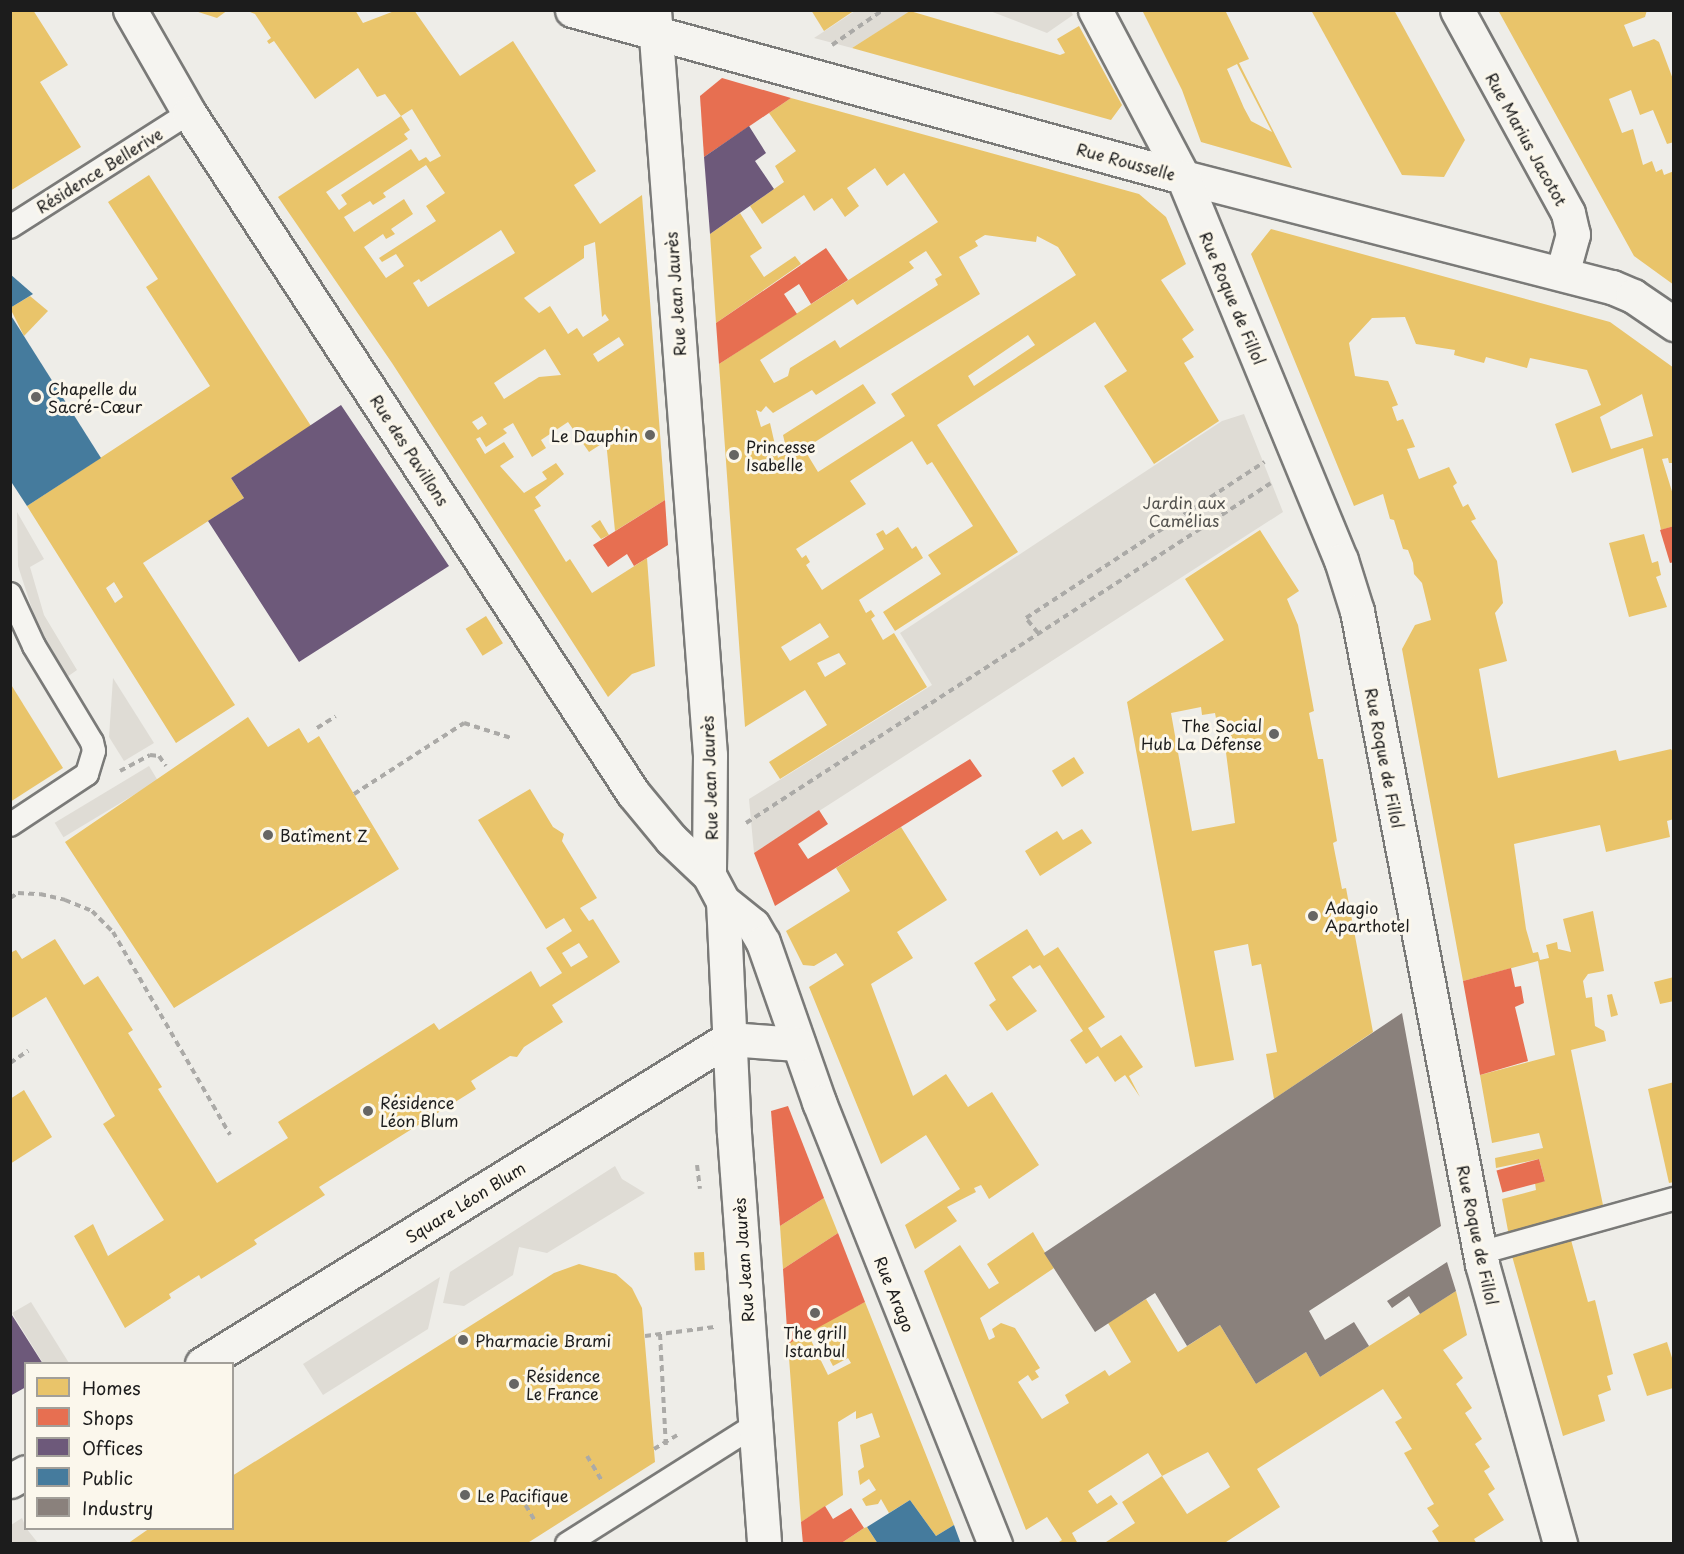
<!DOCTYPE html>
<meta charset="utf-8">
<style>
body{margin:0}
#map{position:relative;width:1684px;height:1554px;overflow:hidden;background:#eeede8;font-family:"Playpen Sans",sans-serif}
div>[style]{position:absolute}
.green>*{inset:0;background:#dfdcd5;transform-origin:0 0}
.homes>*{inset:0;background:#e9c46a;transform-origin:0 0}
.shops>*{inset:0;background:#e76f51;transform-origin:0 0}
.offices>*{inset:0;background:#6d597a}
.public>*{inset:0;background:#457b9d}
.industry>*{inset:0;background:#8a817c}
.path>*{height:4px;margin-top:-2px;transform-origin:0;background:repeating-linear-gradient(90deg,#abaaa7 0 6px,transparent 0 10.5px)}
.roads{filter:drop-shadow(2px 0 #7a7a78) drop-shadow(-2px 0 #7a7a78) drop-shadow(0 2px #7a7a78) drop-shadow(0 -2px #7a7a78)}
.lane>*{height:22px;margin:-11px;padding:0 11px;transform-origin:11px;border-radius:11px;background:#f5f4f0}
.street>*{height:33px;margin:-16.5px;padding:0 16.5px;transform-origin:16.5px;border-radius:16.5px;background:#f5f4f0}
.secondary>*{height:33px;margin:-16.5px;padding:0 16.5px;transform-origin:16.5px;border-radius:16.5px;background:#f5f4f0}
.dots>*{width:16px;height:16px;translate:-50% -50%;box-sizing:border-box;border:3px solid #fbf7ec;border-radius:50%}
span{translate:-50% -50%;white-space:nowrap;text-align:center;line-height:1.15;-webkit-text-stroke:6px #fbf7ec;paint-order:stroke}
.street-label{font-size:16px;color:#1c1c1c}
.poi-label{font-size:16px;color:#1c1c1c}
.left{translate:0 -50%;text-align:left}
.right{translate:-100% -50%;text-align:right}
.park-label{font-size:16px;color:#53524f}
.frame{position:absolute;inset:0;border:12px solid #1c1c1c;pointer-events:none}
.legend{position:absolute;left:24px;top:1362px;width:210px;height:168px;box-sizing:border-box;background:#fbf7ec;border:2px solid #a29f99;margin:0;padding:8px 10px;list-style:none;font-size:18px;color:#1c1c1c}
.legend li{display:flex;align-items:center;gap:12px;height:30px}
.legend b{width:30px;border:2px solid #a29f99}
</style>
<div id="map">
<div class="green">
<div style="clip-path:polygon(855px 11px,911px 11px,852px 48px,814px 38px)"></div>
<div style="clip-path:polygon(990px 11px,1071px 11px,1073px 15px,1047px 33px)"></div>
<div style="clip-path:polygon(1244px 414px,1283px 512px,754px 853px,749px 799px,932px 685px,900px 633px,1222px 421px)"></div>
<div style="clip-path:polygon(17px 512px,44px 559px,30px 567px,44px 615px,77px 670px,67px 677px,36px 621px,18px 566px)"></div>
<div style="clip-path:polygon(113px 678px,154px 743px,124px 761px,109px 737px)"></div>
<div style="left:149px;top:766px;width:17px;height:110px;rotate:59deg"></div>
<div style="clip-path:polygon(615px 1166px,622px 1179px,645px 1193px,547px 1253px,519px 1247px,513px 1275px,464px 1306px,443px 1303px,450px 1272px)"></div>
<div style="clip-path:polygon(440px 1277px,428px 1329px,323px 1395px,303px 1364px)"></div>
<div style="clip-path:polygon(31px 1302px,69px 1363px,43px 1363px,12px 1313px)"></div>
<div style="clip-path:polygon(22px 1518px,26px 1528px,38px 1543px,11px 1543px,11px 1525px)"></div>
</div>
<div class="homes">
<div style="clip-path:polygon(10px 10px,33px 10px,68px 65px,40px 82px,81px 147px,10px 191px)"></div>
<div style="clip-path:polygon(192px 10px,228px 10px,217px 18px)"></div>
<div style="clip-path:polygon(evenodd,245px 10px,355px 10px,363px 23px,397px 10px,414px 10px,460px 76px,513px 41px,596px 171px,574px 185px,600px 224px,642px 195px,665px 500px,615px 531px,606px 441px,589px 452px,568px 422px,541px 440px,546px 448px,532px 457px,513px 423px,503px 429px,507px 433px,486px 447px,480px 437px,476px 439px,485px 454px,504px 442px,514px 457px,500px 466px,524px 493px,547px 479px,542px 472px,556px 463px,564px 474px,535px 497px,541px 506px,534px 510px,566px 562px,570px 559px,592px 593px,647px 558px,655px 666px,632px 674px,608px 697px,392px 363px,278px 197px,401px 116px,410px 130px,404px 134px,408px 139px,326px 192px,339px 210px,347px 204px,341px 195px,411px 149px,419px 161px,426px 157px,430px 162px,441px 156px,412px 109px,401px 116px,385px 94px,377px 97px,358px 68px,315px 99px,274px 41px,269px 44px,267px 41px,271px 38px,255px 14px,245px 10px,426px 165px,445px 193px,426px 206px,436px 221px,379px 258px,382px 262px,396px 254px,404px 266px,386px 278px,364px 247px,383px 234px,386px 239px,395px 234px,391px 229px,413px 214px,404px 199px,354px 232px,344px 217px,370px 201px,373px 205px,386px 197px,383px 193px,426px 165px,245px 10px,501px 230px,515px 253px,428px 307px,413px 283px,419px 279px,421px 282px,501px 230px,245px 10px,595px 242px,602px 317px,605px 314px,609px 320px,583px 337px,577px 328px,568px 334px,550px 306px,539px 313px,524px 298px,584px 258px,584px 246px,595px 242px,245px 10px,619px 337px,624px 345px,598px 362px,593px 354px,619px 337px,245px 10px,545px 349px,561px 375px,539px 377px,504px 399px,494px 383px,545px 349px,245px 10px,482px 416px,487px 424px,478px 430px,472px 422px,482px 416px)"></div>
<div style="clip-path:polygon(811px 10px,855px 10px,824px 31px)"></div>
<div style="clip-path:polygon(evenodd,1142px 10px,1225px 10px,1249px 59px,1239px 63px,1292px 168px,1201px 142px,1182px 90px,1142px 10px,1237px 64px,1272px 132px,1251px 121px,1244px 108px,1227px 69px,1237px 64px)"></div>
<div style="clip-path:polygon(1311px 10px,1394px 10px,1465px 140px,1444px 177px,1402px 175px)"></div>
<div style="clip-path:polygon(1498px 10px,1647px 10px,1645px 17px,1624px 25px,1633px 47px,1654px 39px,1659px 42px,1674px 82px,1674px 142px,1667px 144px,1653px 110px,1640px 115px,1631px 90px,1609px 99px,1622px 133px,1633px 129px,1643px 165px,1652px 161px,1656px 172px,1662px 169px,1664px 175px,1674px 171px,1674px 285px,1634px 256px)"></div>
<div style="clip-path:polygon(910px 11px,1060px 55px,1065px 53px,1057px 39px,1079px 26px,1122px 105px,1111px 120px,852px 48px)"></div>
<div style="clip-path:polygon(evenodd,791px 98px,1139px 194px,1166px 217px,1186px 264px,1161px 280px,1194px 330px,1182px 339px,1194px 357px,1184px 363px,1219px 421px,1154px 464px,1104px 386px,1127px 371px,1095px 322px,937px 425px,1018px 552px,895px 631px,883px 612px,941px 574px,928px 555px,973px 526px,932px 462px,927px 465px,912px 441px,850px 481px,866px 504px,796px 549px,802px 558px,806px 555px,810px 562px,806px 565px,822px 590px,884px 549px,876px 534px,883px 530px,886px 535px,898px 527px,912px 549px,916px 546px,923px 558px,859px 600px,866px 613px,871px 610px,875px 616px,871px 619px,883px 640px,894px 633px,927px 687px,780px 779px,769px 762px,827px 725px,805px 690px,745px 727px,719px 364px,938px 222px,904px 173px,887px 186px,875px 168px,847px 188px,859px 206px,845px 217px,832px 198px,814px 211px,804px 195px,762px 224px,750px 206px,784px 182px,775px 166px,796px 151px,769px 113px,791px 98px,985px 235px,1036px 242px,1037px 236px,1058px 247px,1076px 275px,891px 394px,905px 416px,818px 472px,804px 449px,876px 403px,863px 384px,783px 435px,787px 452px,778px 458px,770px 423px,761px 427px,756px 410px,761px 412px,766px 406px,773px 413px,812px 390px,816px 395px,980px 294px,959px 257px,978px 246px,975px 241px,985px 235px,791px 98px,926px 251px,942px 275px,935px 279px,938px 285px,840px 348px,835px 340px,790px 368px,788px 376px,774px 383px,760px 360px,853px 299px,857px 305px,914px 268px,909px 262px,926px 251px,791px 98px,1028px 335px,1035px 345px,974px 386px,968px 376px,1028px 335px,791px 98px,820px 623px,829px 637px,790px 661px,781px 647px,820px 623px,791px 98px,839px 653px,846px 664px,825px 677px,817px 663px,839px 653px)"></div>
<div style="clip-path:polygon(evenodd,149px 175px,311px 426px,231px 478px,244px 498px,143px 563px,235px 705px,176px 743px,27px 506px,210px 386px,146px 287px,158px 279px,108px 202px,149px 175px,114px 582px,123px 597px,115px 603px,106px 588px,114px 582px)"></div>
<div style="clip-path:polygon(740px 213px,762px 248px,750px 256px,764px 277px,795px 256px,801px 264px,716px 323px,710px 234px)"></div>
<div style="clip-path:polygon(evenodd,1271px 229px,1610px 322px,1674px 368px,1674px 463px,1669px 463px,1668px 458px,1662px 459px,1674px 498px,1674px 526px,1661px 530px,1643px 448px,1572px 473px,1555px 424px,1601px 405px,1587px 370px,1530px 358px,1527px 368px,1486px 357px,1484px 363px,1454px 355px,1455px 350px,1416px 344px,1405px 317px,1372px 318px,1349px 343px,1355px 376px,1388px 381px,1398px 405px,1392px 407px,1397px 421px,1403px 419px,1415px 447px,1407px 449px,1419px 479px,1449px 467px,1457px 483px,1453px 486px,1463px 507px,1468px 504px,1476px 519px,1471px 521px,1497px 561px,1503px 603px,1495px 613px,1507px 661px,1479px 669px,1498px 778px,1616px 750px,1619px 761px,1671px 749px,1674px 754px,1674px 819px,1667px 821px,1670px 837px,1606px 852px,1600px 825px,1514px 844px,1526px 929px,1533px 953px,1538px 952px,1540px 960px,1549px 958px,1546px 945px,1557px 942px,1558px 949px,1571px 952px,1563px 919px,1593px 911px,1604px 971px,1588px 974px,1583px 981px,1586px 998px,1592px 997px,1595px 1026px,1604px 1031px,1606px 1041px,1571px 1050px,1604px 1210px,1509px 1236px,1502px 1199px,1536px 1190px,1535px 1183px,1545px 1181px,1539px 1159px,1496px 1168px,1495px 1158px,1543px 1148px,1539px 1133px,1492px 1143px,1480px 1075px,1555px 1055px,1538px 961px,1463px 981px,1402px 649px,1415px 625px,1431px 620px,1422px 583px,1414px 574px,1413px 563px,1408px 550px,1403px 549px,1394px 520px,1390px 519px,1383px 494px,1354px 506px,1251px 254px,1271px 229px,1642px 394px,1653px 436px,1611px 449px,1600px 417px,1642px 394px)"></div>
<div style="clip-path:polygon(30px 296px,48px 311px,24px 336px,10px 308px)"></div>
<div style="clip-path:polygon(600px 520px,609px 535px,601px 539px,591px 526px)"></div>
<div style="clip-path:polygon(evenodd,1260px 530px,1299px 591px,1287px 599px,1298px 625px,1314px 711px,1309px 713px,1318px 759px,1323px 759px,1337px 841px,1333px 843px,1342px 889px,1346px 888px,1373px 1032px,1274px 1099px,1266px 1054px,1277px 1052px,1261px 964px,1252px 966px,1248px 944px,1214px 951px,1234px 1060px,1195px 1067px,1127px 702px,1224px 640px,1185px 579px,1260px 530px,1201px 707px,1202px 715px,1215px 713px,1218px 729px,1223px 729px,1235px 823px,1192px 831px,1171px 713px,1201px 707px)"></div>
<div style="clip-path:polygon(1644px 534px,1652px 563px,1658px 561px,1661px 575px,1656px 577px,1667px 607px,1629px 617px,1609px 543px)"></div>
<div style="left:486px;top:616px;width:32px;height:24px;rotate:58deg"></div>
<div style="clip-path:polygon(10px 683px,63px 768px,10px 802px)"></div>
<div style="clip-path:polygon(248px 717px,268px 747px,299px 728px,308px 743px,319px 736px,399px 869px,174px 1008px,65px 842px)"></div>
<div style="left:1074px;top:757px;width:19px;height:26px;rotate:58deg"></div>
<div style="clip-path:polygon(evenodd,530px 789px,553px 827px,564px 834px,562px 841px,597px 898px,580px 908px,589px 921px,593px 919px,620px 962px,552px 1005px,563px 1022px,524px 1047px,517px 1057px,510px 1056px,471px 1081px,476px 1089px,319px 1187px,325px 1195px,254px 1240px,257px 1244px,201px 1279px,199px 1275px,169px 1294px,171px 1298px,125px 1328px,74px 1236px,93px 1224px,108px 1256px,164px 1220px,103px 1124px,115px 1116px,46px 997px,10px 1019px,10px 953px,16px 950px,22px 959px,55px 939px,84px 985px,98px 976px,133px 1030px,128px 1033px,162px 1087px,158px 1089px,217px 1183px,288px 1138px,278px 1122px,434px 1023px,439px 1030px,531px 971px,540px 987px,562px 973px,546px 948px,572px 931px,564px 918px,546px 929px,478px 820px,530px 789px,579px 943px,588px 957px,571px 967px,562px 953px,579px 943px)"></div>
<div style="clip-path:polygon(901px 827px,947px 900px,897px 932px,913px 958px,871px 984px,913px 1096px,946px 1074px,968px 1107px,992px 1092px,1039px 1165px,989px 1199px,981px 1185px,974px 1188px,976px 1192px,947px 1207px,957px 1221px,915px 1249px,905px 1225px,960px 1189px,926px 1135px,881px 1164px,809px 987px,844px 965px,836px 953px,814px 966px,803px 965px,786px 931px,850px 891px,836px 868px)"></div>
<div style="clip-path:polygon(1082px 829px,1092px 843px,1040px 876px,1025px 851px,1057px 831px,1063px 840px)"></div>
<div style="clip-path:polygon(1027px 929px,1044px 956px,1058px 947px,1105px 1017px,1088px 1028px,1101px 1048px,1121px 1035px,1143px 1067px,1129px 1076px,1140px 1097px,1125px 1075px,1115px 1082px,1098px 1056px,1086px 1064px,1070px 1040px,1083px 1031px,1040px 965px,1033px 969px,1030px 965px,1012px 977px,1037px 1011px,1007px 1031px,989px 1005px,996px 1000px,974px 963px)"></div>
<div style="clip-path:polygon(1674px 977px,1674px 1001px,1660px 1004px,1654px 982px)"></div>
<div style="clip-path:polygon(1612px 994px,1618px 1015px,1611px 1017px,1607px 995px)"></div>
<div style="clip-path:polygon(1674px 1082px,1674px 1182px,1669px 1183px,1648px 1089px)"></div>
<div style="clip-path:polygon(24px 1090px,52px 1137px,10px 1164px,10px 1099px)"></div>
<div style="clip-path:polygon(824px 1198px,838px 1233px,783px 1269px,780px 1226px)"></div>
<div style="clip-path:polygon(1033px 1232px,1054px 1268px,980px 1318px,989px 1340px,995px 1337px,992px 1329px,1001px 1323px,1015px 1328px,1040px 1368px,1035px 1371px,1039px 1377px,1032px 1381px,1028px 1375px,1018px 1382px,1042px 1419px,1069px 1403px,1065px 1395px,1105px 1370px,1109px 1376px,1131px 1362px,1108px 1323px,1146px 1299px,1178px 1352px,1220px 1325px,1256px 1384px,1306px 1352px,1320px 1377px,1456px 1291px,1467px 1335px,1443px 1350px,1463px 1378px,1456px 1384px,1472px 1408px,1465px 1413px,1482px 1439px,1475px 1444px,1490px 1467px,1484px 1471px,1495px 1489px,1488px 1494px,1504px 1520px,1474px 1539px,1477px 1544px,1440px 1544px,1432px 1531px,1439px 1526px,1427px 1508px,1434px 1504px,1404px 1453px,1412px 1449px,1395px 1422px,1402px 1418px,1383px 1389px,1257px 1469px,1280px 1507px,1223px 1544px,1103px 1544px,1135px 1523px,1122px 1502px,1162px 1476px,1187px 1514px,1230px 1487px,1208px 1452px,1162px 1476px,1148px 1453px,1088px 1491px,1097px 1504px,1111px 1495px,1118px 1504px,1072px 1533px,1078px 1544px,1056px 1544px,1062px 1540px,1047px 1517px,1026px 1530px,924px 1271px,960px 1245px,989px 1289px,999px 1283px,987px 1264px)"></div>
<div style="clip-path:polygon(1571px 1240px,1588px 1302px,1595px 1300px,1613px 1374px,1607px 1376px,1611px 1390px,1598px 1395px,1605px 1421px,1563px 1436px,1512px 1256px)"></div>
<div style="left:704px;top:1252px;width:18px;height:10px;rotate:87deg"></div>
<div style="clip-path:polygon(579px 1264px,616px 1274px,632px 1288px,642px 1308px,655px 1462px,526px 1544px,127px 1544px,150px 1528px,232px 1528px,232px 1476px,554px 1273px)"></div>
<div style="clip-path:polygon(865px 1302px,954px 1525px,936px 1536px,910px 1500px,889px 1513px,881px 1499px,878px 1504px,866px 1506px,862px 1499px,876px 1490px,869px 1479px,860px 1485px,858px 1471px,864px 1467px,860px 1445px,880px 1437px,872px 1413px,856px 1419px,856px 1411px,838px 1422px,843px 1495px,801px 1522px,788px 1344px,807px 1332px,828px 1375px,851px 1363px,848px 1358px,833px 1366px,813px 1328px)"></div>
<div style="clip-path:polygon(1667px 1342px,1673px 1361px,1673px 1388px,1647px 1396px,1633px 1354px)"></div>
<div style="clip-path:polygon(867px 1527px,878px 1544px,840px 1544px,864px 1528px)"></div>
</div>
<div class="shops">
<div style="clip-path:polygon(722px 78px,791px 98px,704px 157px,700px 96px)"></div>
<div style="clip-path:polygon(826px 248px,848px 280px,811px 304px,799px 284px,784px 294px,797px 314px,719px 364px,716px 323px)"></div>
<div style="clip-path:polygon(665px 500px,668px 545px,634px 566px,627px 554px,608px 567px,593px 545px)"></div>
<div style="clip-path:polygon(1674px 526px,1674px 562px,1670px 563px,1660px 530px)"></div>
<div style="clip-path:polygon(970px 759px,982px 776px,775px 906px,754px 853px,819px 810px,828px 824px,798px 844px,808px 859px)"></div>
<div style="clip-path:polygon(1511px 968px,1515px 987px,1521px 986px,1524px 1003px,1515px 1007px,1528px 1061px,1480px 1075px,1463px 981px)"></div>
<div style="clip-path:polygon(788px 1106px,824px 1198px,780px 1226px,771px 1111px)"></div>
<div style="left:1539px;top:1159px;width:23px;height:44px;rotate:75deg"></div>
<div style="clip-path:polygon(838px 1233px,865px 1302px,788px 1344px,783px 1269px)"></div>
<div style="clip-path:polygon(825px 1506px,833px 1519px,851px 1508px,864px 1528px,840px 1544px,803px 1544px,801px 1522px)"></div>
</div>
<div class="offices">
<div style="clip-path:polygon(749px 126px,766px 153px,755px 161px,774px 189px,710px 234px,704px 157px)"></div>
<div style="clip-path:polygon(341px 405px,449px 566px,299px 662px,208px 521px,244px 498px,231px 478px)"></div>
<div style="clip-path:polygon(10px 1312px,43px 1364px,26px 1364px,26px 1387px,10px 1396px)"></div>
</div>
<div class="public">
<div style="clip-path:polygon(10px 274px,33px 294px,10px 308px)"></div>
<div style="clip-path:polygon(10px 314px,101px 458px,27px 506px,10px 480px)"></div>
<div style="clip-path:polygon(910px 1500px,936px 1536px,954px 1525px,961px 1544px,878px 1544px,867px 1527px)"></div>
</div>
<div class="industry">
<div style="clip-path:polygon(1402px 1013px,1441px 1226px,1309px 1311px,1325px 1340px,1354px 1322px,1369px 1346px,1320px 1377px,1306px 1352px,1256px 1384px,1220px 1325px,1187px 1346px,1155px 1293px,1095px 1332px,1044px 1253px)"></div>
<div style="clip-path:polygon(1447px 1262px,1456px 1291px,1420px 1314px,1409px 1296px,1392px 1308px,1387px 1301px)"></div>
</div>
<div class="path">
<div style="left:832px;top:45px;width:62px;rotate:-34.5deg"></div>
<div style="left:1038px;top:633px;width:19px;rotate:-129deg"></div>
<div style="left:1026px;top:618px;width:285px;rotate:-33.2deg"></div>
<div style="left:317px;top:728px;width:22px;rotate:-32deg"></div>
<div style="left:120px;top:771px;width:34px;rotate:-28deg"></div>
<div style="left:150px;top:755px;width:9px;rotate:6deg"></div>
<div style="left:159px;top:756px;width:12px;rotate:55deg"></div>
<div style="left:354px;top:794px;width:131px;rotate:-32.8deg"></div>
<div style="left:464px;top:723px;width:49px;rotate:17.7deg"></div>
<div style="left:746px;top:823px;width:625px;rotate:-32.93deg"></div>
<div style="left:10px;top:898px;width:9px;rotate:-32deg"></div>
<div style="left:18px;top:893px;width:22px;rotate:3deg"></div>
<div style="left:40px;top:894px;width:26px;rotate:13deg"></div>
<div style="left:65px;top:900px;width:29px;rotate:22deg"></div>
<div style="left:92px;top:911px;width:30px;rotate:45deg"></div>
<div style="left:113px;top:932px;width:234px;rotate:60deg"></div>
<div style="left:10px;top:1063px;width:22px;rotate:-34deg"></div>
<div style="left:697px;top:1165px;width:24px;rotate:83deg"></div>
<div style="left:660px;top:1334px;width:113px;rotate:87deg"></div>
<div style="left:645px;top:1336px;width:70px;rotate:-7.4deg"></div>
<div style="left:654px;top:1449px;width:27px;rotate:-31deg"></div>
<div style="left:587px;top:1456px;width:29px;rotate:59deg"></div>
<div style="left:520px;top:1496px;width:31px;rotate:59deg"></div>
<div style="left:450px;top:1543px;width:1px;rotate:45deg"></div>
</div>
<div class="roads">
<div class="lane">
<div style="left:10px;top:227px;width:212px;rotate:-32.5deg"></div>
<div style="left:10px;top:594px;width:57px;rotate:65.2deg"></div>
<div style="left:34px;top:646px;width:112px;rotate:58.9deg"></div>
<div style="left:92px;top:742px;width:9px;rotate:77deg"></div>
<div style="left:94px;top:751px;width:24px;rotate:107deg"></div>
<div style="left:87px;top:774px;width:92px;rotate:146.5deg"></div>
<div style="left:1480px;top:1253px;width:201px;rotate:-15.6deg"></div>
<div style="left:567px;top:1544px;width:222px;rotate:-32.3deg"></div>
</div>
<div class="street">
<div style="left:130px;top:10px;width:119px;rotate:60.2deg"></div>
<div style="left:189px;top:113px;width:812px;rotate:56.86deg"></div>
<div style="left:633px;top:793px;width:60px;rotate:50.4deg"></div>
<div style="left:671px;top:839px;width:52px;rotate:43.5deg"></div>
<div style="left:572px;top:10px;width:633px;rotate:15.29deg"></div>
<div style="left:1183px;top:177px;width:443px;rotate:14.4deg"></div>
<div style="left:1612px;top:287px;width:23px;rotate:23deg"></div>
<div style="left:1633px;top:296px;width:50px;rotate:34.3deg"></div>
<div style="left:1095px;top:10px;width:189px;rotate:62.2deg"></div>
<div style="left:1183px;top:177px;width:414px;rotate:67.6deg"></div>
<div style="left:1341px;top:560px;width:53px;rotate:72.6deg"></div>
<div style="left:1357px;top:611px;width:665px;rotate:79.16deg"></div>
<div style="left:1482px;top:1264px;width:291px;rotate:74.4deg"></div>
<div style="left:1457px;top:10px;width:231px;rotate:61.3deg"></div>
<div style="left:1568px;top:213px;width:22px;rotate:77deg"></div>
<div style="left:1573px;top:234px;width:41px;rotate:105.4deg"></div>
<div style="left:723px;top:901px;width:38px;rotate:39deg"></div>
<div style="left:753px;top:925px;width:20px;rotate:60deg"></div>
<div style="left:763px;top:942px;width:170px;rotate:70.7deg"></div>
<div style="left:819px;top:1102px;width:476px;rotate:68.3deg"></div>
<div style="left:202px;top:1364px;width:618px;rotate:-31.71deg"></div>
<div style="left:728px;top:1039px;width:70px;rotate:4.1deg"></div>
<div style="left:10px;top:1481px;width:18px;rotate:-29deg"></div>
</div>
<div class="secondary">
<div style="left:654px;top:10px;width:747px;rotate:85.7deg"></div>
<div style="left:710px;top:755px;width:120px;rotate:90.5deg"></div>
<div style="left:709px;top:875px;width:30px;rotate:62deg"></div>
<div style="left:723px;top:901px;width:232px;rotate:87.3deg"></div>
<div style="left:734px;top:1133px;width:412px;rotate:85.8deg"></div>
</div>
</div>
<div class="dots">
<div style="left:36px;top:397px;background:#666563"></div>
<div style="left:650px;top:435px;background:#666563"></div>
<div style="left:734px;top:455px;background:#666563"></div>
<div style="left:1274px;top:734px;background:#666563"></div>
<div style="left:268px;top:835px;background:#666563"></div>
<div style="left:1313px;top:916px;background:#666563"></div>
<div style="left:368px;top:1111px;background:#666563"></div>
<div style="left:815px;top:1313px;background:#666563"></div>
<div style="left:463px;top:1340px;background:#666563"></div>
<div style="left:514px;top:1384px;background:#666563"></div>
<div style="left:465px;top:1495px;background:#666563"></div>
</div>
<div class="street-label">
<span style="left:1527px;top:139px;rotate:61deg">Rue Marius Jacotot</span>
<span style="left:1126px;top:161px;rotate:15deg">Rue Rousselle</span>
<span style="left:99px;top:170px;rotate:-32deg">Résidence Bellerive</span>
<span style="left:675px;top:294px;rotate:-94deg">Rue Jean Jaurès</span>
<span style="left:1233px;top:298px;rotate:67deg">Rue Roque de Fillol</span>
<span style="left:410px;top:450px;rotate:57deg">Rue des Pavillons</span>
<span style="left:1385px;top:758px;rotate:79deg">Rue Roque de Fillol</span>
<span style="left:709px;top:778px;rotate:-92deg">Rue Jean Jaurès</span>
<span style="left:465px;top:1202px;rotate:-32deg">Square Léon Blum</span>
<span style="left:1478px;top:1235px;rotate:78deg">Rue Roque de Fillol</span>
<span style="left:743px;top:1260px;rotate:-94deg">Rue Jean Jaurès</span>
<span style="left:895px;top:1294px;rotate:68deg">Rue Arago</span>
</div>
<div class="poi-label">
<span class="left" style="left:48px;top:397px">Chapelle du<br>Sacré-Cœur</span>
<span class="right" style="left:638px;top:435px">Le Dauphin</span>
<span class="left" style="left:746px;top:455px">Princesse<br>Isabelle</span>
<span class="right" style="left:1262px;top:734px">The Social<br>Hub La Défense</span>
<span class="left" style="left:280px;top:835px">Batîment Z</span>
<span class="left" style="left:1325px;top:916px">Adagio<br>Aparthotel</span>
<span class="left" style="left:380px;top:1111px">Résidence<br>Léon Blum</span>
<span style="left:815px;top:1341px">The grill<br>Istanbul</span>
<span class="left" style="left:475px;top:1340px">Pharmacie Brami</span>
<span class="left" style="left:526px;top:1384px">Résidence<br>Le France</span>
<span class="left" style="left:477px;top:1495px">Le Pacifique</span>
</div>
<div class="park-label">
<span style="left:1184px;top:511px">Jardin aux<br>Camélias</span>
</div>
<div class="frame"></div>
<ul class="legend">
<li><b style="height:16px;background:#e9c46a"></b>Homes</li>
<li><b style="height:16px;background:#e76f51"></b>Shops</li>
<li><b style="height:16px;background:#6d597a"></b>Offices</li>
<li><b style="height:16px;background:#457b9d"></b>Public</li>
<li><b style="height:16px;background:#8a817c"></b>Industry</li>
</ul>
</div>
